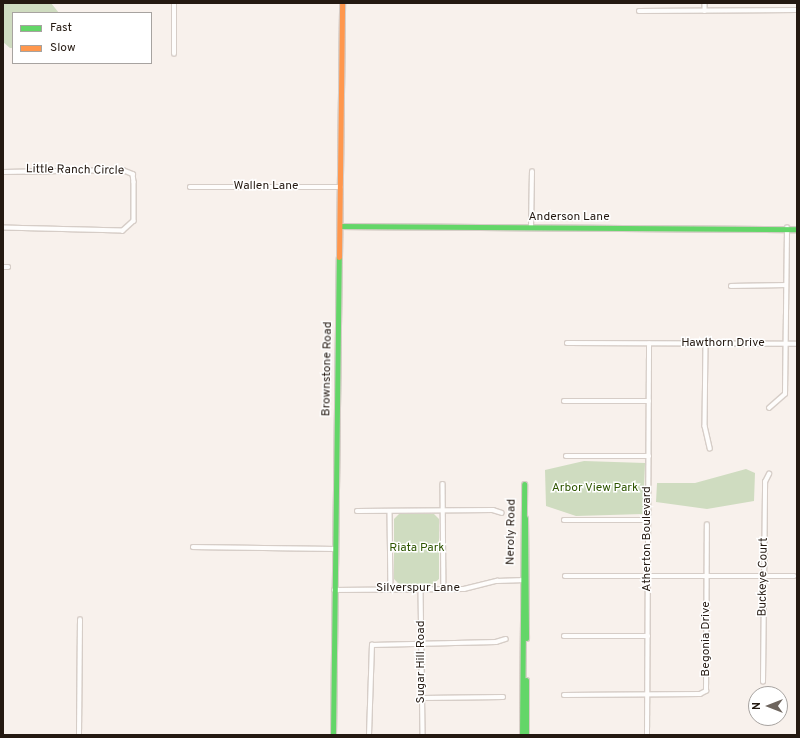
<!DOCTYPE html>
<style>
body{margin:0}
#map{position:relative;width:800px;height:738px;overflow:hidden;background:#f8f1ec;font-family:Overpass,sans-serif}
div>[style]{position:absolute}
.green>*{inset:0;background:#cfdcc0}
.roads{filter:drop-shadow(1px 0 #d6cdc7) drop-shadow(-1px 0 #d6cdc7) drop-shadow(0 1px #d6cdc7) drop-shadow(0 -1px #d6cdc7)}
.street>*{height:3.5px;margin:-1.75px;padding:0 1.75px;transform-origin:1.75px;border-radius:1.75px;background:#fefdfc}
.fast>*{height:5px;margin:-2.5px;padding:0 2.5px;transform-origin:2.5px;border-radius:2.5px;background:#63d668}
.slow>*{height:5px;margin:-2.5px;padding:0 2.5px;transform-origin:2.5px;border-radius:2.5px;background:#ff974d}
span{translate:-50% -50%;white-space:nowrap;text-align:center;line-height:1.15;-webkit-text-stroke:3px #fff;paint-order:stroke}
.street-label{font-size:12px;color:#241911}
.park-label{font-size:12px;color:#2e5500}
.frame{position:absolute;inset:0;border:4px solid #241911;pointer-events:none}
.legend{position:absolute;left:12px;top:12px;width:140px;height:52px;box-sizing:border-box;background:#fff;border:1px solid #a7a3a0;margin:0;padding:5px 7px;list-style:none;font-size:12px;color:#241911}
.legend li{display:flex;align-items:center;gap:8px;height:20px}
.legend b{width:20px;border:1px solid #a7a3a0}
.north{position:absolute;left:748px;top:686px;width:40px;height:40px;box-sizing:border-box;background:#fff;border:1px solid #a7a3a0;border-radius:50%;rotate:270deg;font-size:11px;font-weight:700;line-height:16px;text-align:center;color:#241911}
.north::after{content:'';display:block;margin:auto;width:14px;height:18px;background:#6e655e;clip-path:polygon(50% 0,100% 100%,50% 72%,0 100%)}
</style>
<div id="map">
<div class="green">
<div style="clip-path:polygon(3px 3px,51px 3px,59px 13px,13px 13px,13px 48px,10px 48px,3px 42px)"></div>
<div style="clip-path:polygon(584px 461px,645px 463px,643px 514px,576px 516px,546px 506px,545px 470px)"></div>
<div style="clip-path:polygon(746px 469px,755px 473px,754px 501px,707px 509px,656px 502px,657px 483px,695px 483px)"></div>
<div style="clip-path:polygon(399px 514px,434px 514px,439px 519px,439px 579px,433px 584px,399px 584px,394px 579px,394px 519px)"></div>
</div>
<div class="roads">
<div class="street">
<div style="left:705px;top:3px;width:8px;rotate:90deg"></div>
<div style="left:639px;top:11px;width:158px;rotate:-0.4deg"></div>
<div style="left:174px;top:54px;width:51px;rotate:-90deg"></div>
<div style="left:3px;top:172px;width:120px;rotate:-1deg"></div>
<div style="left:123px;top:170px;width:11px;rotate:22deg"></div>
<div style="left:133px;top:174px;width:8px;rotate:83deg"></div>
<div style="left:134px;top:182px;width:39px;rotate:90deg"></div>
<div style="left:134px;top:221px;width:15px;rotate:138deg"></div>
<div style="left:123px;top:231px;width:120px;rotate:-178.6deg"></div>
<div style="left:190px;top:187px;width:151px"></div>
<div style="left:531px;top:228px;width:56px;rotate:-89deg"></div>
<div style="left:3px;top:267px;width:5px"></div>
<div style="left:731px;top:286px;width:55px;rotate:-1deg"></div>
<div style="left:567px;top:343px;width:230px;rotate:0.2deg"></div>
<div style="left:706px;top:344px;width:82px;rotate:90.7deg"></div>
<div style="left:705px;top:426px;width:23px;rotate:77deg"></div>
<div style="left:564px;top:401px;width:85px"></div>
<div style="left:769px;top:408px;width:21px;rotate:-41deg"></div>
<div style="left:785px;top:394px;width:166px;rotate:-89.3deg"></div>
<div style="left:566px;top:456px;width:83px"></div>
<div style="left:443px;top:484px;width:105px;rotate:89.5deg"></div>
<div style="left:357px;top:511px;width:136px;rotate:-0.4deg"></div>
<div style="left:493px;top:510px;width:9px;rotate:18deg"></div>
<div style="left:390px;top:511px;width:78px;rotate:89.3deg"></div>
<div style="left:564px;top:520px;width:84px"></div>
<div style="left:193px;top:547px;width:141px;rotate:0.8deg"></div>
<div style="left:565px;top:576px;width:229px"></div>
<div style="left:421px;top:589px;width:146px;rotate:89.2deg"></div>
<div style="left:334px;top:590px;width:130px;rotate:-0.4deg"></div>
<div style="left:464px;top:589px;width:34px;rotate:-14deg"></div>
<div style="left:497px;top:581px;width:28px;rotate:-2deg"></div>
<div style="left:564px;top:636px;width:84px"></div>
<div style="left:763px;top:682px;width:200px;rotate:-89.4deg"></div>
<div style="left:765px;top:482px;width:9px;rotate:-63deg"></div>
<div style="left:564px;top:695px;width:136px;rotate:-0.4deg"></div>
<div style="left:700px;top:694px;width:7px;rotate:-27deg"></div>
<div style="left:706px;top:691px;width:166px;rotate:-89.7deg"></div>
<div style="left:423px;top:698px;width:80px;rotate:-0.7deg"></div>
<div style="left:79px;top:735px;width:115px;rotate:-89.5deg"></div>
<div style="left:369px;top:735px;width:90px;rotate:-88.1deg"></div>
<div style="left:372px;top:645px;width:124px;rotate:-1.4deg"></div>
<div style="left:496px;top:642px;width:10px;rotate:-17deg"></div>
<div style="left:647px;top:735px;width:391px;rotate:-89.7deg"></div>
</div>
<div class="fast">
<div style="left:341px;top:226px;width:456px;rotate:0.4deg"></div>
<div style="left:525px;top:518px;width:120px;rotate:89.5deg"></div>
<div style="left:526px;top:680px;width:55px;rotate:90deg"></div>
<div style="left:333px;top:735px;width:478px;rotate:-89.3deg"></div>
<div style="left:522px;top:735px;width:251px;rotate:-89.5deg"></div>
</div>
<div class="slow">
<div style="left:339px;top:257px;width:254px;rotate:-89.3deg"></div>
</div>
</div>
<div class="street-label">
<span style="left:75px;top:171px;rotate:1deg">Little Ranch Circle</span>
<span style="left:266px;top:187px">Wallen Lane</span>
<span style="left:569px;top:218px">Anderson Lane</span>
<span style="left:723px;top:344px">Hawthorn Drive</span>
<span style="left:328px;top:369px;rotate:-89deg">Brownstone Road</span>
<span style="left:512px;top:532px;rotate:-89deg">Neroly Road</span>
<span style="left:648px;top:539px;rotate:-90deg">Atherton Boulevard</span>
<span style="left:764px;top:577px;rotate:-89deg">Buckeye Court</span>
<span style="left:418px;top:589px">Silverspur Lane</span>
<span style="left:707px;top:639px;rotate:-90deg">Begonia Drive</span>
<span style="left:422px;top:662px;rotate:-90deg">Sugar Hill Road</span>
</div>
<div class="park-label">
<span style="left:595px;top:489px">Arbor View Park</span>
<span style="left:417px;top:549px">Riata Park</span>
</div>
<div class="frame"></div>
<ul class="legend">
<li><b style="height:5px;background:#63d668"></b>Fast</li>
<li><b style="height:5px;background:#ff974d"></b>Slow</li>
</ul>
<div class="north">N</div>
</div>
